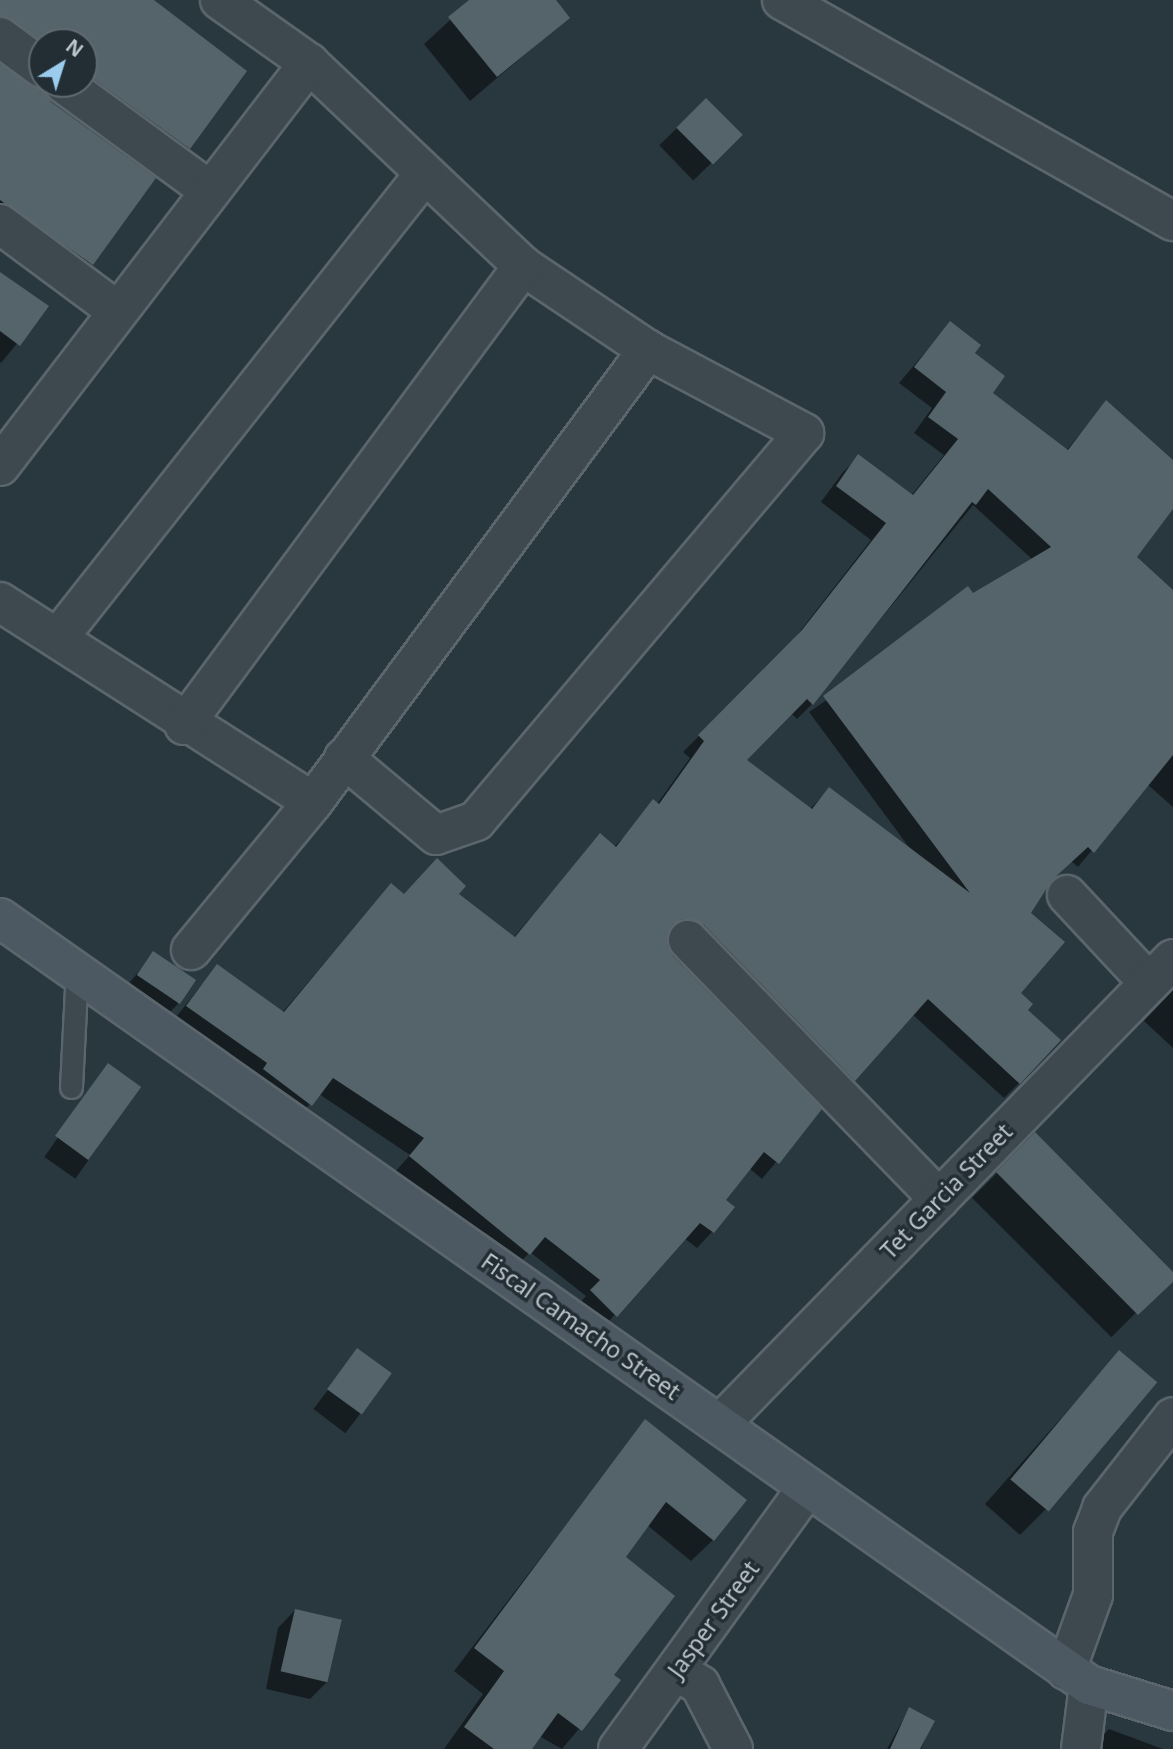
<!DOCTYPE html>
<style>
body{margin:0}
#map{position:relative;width:1173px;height:1749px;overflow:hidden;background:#29373f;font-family:"Noto Sans",sans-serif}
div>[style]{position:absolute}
.shadow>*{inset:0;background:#0007;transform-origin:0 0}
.building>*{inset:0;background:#55646b;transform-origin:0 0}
.roads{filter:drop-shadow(2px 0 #5b666c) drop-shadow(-2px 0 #5b666c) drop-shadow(0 2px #5b666c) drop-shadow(0 -2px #5b666c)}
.lane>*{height:21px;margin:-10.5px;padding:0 10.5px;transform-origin:10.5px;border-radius:10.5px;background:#3d484f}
.street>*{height:38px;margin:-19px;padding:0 19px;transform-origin:19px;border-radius:19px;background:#3d484f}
.secondary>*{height:38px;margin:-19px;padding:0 19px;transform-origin:19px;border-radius:19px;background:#4c5862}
span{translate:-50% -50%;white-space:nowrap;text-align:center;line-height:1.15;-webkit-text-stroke:7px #222d34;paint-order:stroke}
.street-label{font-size:23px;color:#bac3c9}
.north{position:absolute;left:28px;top:28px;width:70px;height:70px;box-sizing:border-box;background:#222d34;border:2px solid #5f6970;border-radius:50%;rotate:38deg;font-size:19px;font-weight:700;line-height:28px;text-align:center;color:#bac3c9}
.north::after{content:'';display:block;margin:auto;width:24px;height:32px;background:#9ccced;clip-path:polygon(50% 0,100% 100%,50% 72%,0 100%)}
</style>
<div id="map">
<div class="shadow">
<div style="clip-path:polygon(0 0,152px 0,189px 148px,172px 165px,84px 84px,84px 42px,42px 42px,42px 77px,0 40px)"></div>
<div style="clip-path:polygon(472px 0,554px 0,568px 18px,470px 101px,424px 44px)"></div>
<div style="clip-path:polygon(0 65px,153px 179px,74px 282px,0 229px)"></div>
<div style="left:706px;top:100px;width:49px;height:65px;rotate:46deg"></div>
<div style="clip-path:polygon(0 273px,47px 307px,1px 363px,0 362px)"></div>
<div style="clip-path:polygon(evenodd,950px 323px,991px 393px,1066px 451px,1106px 402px,1173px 462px,1173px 506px,1134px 558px,1173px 596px,1173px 807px,1147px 784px,1078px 867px,1071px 861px,1048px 882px,1028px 913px,1019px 994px,1026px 1010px,1019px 1083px,1004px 1098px,912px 1014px,838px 1095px,688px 940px,665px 933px,670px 956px,819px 1110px,762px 1179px,749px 1168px,723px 1200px,732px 1207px,712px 1232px,697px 1248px,684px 1238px,600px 1331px,576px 1307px,586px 1296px,530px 1252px,514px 1269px,395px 1172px,410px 1155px,319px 1094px,295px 1120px,172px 1022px,217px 966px,282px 1013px,391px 885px,404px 896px,456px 894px,513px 938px,600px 836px,614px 847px,657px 804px,690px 758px,683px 752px,787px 648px,871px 540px,821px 502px,843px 472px,859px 457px,911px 496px,944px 455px,914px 433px,932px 408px,899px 383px,950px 323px,973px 505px,1033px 560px,809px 712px,911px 850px,829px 789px,810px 809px,744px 760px,791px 713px,797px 719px,812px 704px,973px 505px)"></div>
<div style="clip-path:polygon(154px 953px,178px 1004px,161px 1021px,121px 993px)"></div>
<div style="clip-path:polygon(1173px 990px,1173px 1048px,1144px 1021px)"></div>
<div style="left:108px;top:1066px;width:38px;height:111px;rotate:35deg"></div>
<div style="left:1035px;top:1135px;width:197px;height:89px;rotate:45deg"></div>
<div style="left:358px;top:1350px;width:40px;height:74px;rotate:37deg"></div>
<div style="clip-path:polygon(1119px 1353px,1046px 1509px,1020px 1535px,985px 1504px)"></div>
<div style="clip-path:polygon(645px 1422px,713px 1540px,691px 1561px,647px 1525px,623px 1558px,611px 1675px,619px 1681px,562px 1749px,539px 1736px,530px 1749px,444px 1749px,483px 1694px,454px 1671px)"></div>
<div style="clip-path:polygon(295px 1610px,327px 1682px,310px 1699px,266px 1689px,278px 1628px)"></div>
<div style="clip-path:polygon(909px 1709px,933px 1721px,921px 1749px,887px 1749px)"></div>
<div style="clip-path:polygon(1109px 1729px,1163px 1749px,1090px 1749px)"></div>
</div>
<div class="building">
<div style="clip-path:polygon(0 0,154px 0,247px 71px,190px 149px,84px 72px,84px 42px,44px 42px,0 16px)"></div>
<div style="clip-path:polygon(469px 0,556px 0,570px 18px,497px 77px,448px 17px)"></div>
<div style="clip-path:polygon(0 64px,43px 89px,51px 102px,156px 178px,93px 265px,0 200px)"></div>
<div style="left:706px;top:98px;width:52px;height:42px;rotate:45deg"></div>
<div style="clip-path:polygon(0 272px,49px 306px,20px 346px,0 331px)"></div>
<div style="clip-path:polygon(evenodd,950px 321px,981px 345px,975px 353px,1005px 376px,993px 393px,1068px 450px,1106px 400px,1173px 460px,1173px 509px,1137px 557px,1173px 590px,1173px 755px,1094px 853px,1088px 847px,1052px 880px,1031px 913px,1065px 942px,1021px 993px,1033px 1004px,1028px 1010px,1061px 1040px,1020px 1084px,928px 999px,855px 1081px,704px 925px,683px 919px,672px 925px,667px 945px,672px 955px,822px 1109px,779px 1164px,764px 1152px,726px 1200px,735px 1207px,714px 1233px,700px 1223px,617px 1317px,590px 1290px,600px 1280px,545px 1237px,530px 1255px,409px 1156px,424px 1138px,333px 1078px,312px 1106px,263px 1069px,267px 1063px,186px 1006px,217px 964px,284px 1012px,391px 883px,404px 894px,437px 858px,466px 886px,459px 894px,515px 937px,600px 833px,616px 847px,653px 799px,659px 804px,704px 741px,698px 735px,802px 630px,886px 523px,836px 486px,858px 454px,913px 495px,958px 439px,928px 417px,946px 392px,914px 367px,950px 321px,988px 489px,1051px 547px,973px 593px,968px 586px,823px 696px,970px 893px,829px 787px,812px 809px,747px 760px,807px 699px,813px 705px,972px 502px,976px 505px,988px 489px)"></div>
<div style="left:153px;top:951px;width:52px;height:29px;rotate:34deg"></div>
<div style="left:108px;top:1063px;width:41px;height:90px;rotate:36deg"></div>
<div style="clip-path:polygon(1035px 1132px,1173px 1272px,1173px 1282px,1138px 1315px,996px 1172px)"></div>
<div style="left:357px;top:1348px;width:43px;height:51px;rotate:36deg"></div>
<div style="left:1119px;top:1350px;width:50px;height:169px;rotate:40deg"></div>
<div style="clip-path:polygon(645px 1419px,747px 1500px,714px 1541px,666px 1502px,626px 1557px,675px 1596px,614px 1675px,621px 1680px,582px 1731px,558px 1713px,532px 1749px,494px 1749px,464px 1727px,504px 1671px,474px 1648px)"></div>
<div style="left:295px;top:1609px;width:48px;height:64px;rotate:13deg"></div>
<div style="clip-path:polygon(909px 1707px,935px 1721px,920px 1749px,890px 1749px)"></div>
</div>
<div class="roads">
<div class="lane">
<div style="left:71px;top:1087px;width:117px;rotate:-87.1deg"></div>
</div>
<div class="street">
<div style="left:220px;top:0;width:109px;rotate:35.3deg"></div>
<div style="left:309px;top:63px;width:295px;rotate:43.5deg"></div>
<div style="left:523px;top:266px;width:151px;rotate:33.9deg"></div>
<div style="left:648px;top:350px;width:177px;rotate:28deg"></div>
<div style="left:804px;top:433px;width:508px;rotate:130.21deg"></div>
<div style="left:476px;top:821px;width:42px;rotate:160.7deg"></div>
<div style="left:436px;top:835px;width:120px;rotate:-140.1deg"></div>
<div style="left:782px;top:0;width:449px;rotate:29.5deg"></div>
<div style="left:0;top:37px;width:52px;rotate:36.4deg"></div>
<div style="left:64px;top:84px;width:180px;rotate:36.2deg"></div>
<div style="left:0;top:224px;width:144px;rotate:36.6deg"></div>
<div style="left:0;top:466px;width:508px;rotate:-52.52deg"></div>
<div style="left:0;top:602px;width:371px;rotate:32.6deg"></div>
<div style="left:58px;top:638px;width:589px;rotate:-51.69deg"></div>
<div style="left:184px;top:725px;width:571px;rotate:-53.55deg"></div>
<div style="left:1067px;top:895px;width:120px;rotate:47deg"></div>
<div style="left:688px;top:940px;width:361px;rotate:45.9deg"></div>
<div style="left:191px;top:950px;width:192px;rotate:-50.5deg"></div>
<div style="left:313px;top:802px;width:563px;rotate:-53.46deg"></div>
<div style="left:720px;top:1424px;width:649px;rotate:-45.75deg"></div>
<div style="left:1066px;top:1670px;width:80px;rotate:-70.2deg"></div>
<div style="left:1093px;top:1595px;width:63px;rotate:-90deg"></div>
<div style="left:1093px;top:1532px;width:26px;rotate:-69deg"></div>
<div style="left:1102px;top:1508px;width:115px;rotate:-52deg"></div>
<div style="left:676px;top:1671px;width:28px;rotate:30deg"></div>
<div style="left:700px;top:1685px;width:72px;rotate:62.7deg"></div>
<div style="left:618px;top:1749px;width:322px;rotate:-54.1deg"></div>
<div style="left:1081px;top:1749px;width:64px;rotate:-82.9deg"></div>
</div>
<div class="secondary">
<div style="left:0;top:918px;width:1332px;rotate:35.16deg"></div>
<div style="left:1089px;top:1685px;width:88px;rotate:17.2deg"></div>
</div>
</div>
<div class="street-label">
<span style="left:946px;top:1191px;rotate:-46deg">Tet Garcia Street</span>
<span style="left:581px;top:1326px;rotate:35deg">Fiscal Camacho Street</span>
<span style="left:713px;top:1619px;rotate:-54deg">Jasper Street</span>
</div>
<div class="north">N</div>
</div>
